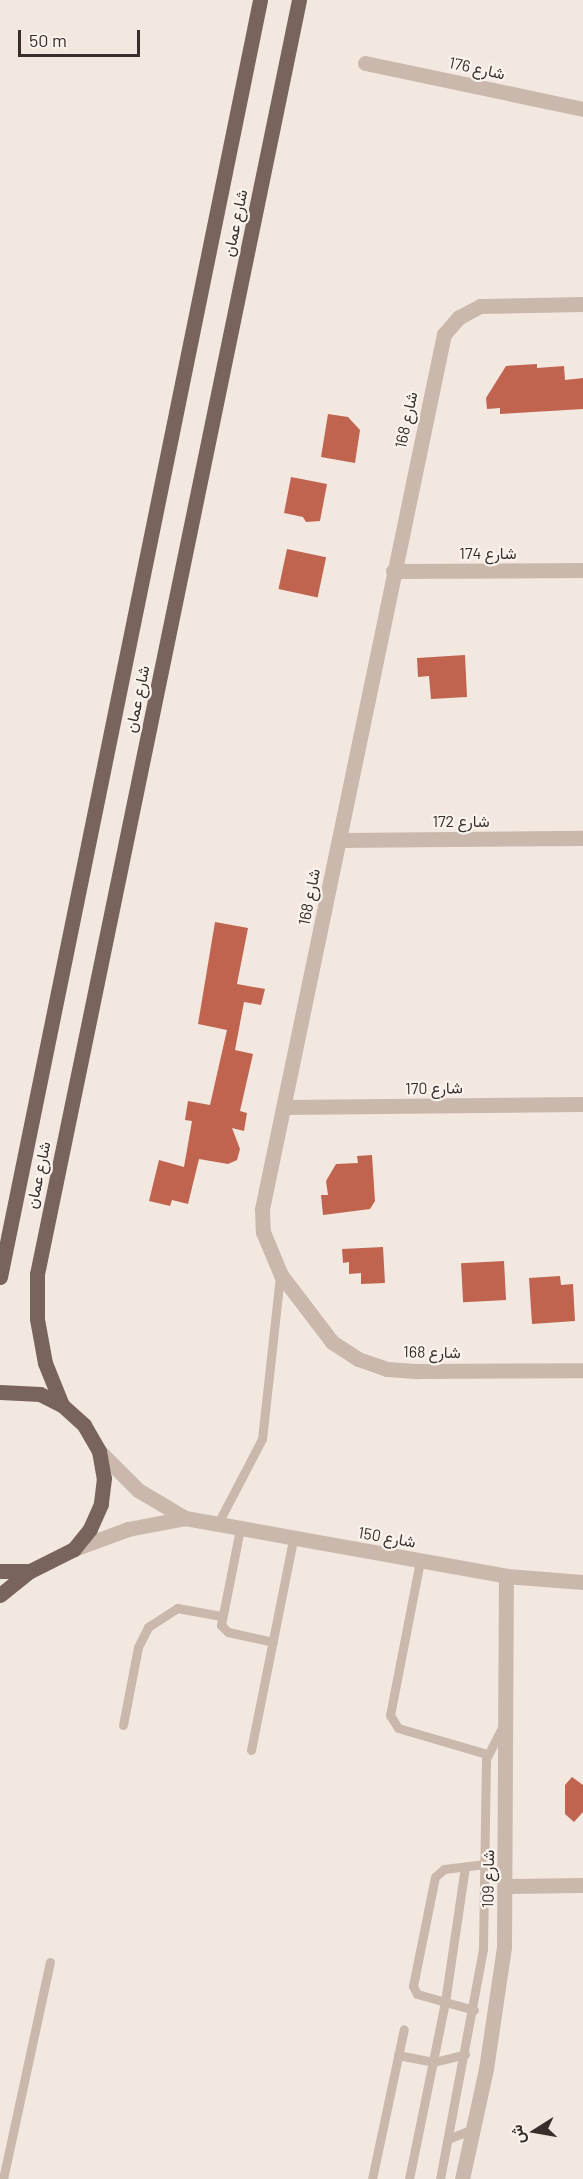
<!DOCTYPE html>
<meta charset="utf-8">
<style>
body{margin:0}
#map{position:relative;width:583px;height:2179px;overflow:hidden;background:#f2e8e0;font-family:Barlow,Vazirmatn,sans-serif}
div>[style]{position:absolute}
.building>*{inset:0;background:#c06450;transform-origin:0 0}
.lane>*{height:9px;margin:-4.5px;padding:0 4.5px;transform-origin:4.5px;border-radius:4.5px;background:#cab8ac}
.street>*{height:15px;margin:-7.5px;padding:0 7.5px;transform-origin:7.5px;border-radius:7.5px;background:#cab8ac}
.primary>*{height:15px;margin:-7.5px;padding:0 7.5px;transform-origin:7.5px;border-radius:7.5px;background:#79645d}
span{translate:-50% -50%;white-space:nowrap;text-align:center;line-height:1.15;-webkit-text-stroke:4.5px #f9f3ec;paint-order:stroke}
.street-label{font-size:16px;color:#382e2b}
.north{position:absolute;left:505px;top:2101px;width:60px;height:60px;-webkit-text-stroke:4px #f9f3ec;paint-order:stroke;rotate:259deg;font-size:16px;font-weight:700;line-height:24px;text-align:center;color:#382e2b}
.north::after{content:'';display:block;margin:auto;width:21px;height:27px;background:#382e2b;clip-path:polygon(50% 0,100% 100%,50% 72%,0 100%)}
.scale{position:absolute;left:18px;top:30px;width:122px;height:27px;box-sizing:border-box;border:3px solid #382e2b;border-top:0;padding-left:8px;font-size:18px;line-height:21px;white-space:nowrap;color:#382e2b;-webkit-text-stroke:4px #f9f3ec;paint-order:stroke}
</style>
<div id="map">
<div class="building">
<div style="clip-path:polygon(537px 364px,537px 368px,564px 366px,565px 380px,583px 378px,583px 409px,500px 414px,500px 408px,487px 409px,486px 398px,506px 366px)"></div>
<div style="clip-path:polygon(328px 414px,348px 417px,360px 430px,355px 463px,321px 457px)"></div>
<div style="clip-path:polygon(291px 477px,327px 484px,320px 521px,306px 522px,303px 517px,284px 513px)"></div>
<div style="left:287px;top:549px;width:40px;height:41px;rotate:12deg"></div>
<div style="clip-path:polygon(465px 655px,467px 697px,431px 699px,429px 676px,418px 677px,417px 658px)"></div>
<div style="clip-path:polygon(215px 922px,248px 928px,237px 984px,265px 989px,261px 1005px,244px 1002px,235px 1050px,253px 1054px,240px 1111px,247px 1113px,244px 1131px,232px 1128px,240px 1149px,237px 1160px,228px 1164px,199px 1159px,188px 1204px,172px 1200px,170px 1206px,149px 1201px,159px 1160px,184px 1167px,192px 1121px,185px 1120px,188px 1101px,210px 1105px,227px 1030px,198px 1024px)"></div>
<div style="clip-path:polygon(372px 1155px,375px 1201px,370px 1209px,323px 1215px,321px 1195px,328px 1195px,326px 1181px,336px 1164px,358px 1163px,357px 1156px)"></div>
<div style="clip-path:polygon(383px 1247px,385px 1283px,361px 1284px,361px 1273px,349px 1274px,349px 1262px,343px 1263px,342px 1249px)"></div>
<div style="left:504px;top:1261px;width:39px;height:43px;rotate:87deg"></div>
<div style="clip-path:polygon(560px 1276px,561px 1285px,573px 1284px,575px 1321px,532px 1324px,529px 1278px)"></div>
<div style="clip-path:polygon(572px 1777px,583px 1785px,583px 1812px,574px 1822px,565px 1814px,565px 1785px)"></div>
</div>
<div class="lane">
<div style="left:217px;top:1525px;width:97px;rotate:-62.4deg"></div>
<div style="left:262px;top:1439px;width:164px;rotate:-83.7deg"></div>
<div style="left:240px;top:1529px;width:98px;rotate:101.2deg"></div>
<div style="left:221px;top:1625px;width:10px;rotate:45deg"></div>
<div style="left:228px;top:1632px;width:46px;rotate:12.5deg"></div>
<div style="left:420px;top:1561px;width:157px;rotate:101deg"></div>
<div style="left:390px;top:1715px;width:15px;rotate:58deg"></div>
<div style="left:398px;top:1728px;width:93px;rotate:16.3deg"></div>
<div style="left:123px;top:1725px;width:79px;rotate:-79.1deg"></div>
<div style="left:138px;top:1647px;width:22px;rotate:-63deg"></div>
<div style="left:148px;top:1627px;width:35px;rotate:-33deg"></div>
<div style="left:177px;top:1608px;width:45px;rotate:10.3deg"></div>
<div style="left:251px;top:1750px;width:215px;rotate:-78.7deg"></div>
<div style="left:474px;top:2010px;width:59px;rotate:-164.3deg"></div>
<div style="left:417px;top:1994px;width:9px;rotate:-117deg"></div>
<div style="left:413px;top:1986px;width:111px;rotate:-78.6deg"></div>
<div style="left:435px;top:1877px;width:12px;rotate:-42deg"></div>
<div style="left:444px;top:1869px;width:42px;rotate:-6.8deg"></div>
<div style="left:398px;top:2055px;width:37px;rotate:11deg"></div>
<div style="left:434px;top:2062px;width:32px;rotate:-14deg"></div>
<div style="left:448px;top:2139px;width:27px;rotate:-22deg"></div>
<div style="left:3px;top:2179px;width:222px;rotate:-77.8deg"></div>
<div style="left:372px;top:2179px;width:153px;rotate:-78deg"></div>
<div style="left:409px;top:2179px;width:181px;rotate:-78.5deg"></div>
<div style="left:445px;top:2002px;width:137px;rotate:-81.6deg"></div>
<div style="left:440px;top:2179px;width:234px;rotate:-79.4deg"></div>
<div style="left:483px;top:1949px;width:190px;rotate:-89.1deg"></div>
<div style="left:486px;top:1759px;width:39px;rotate:-63deg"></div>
</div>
<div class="street">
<div style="left:365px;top:63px;width:223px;rotate:11.9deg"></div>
<div style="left:583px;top:304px;width:103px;rotate:178.9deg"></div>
<div style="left:480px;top:306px;width:24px;rotate:152deg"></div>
<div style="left:459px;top:317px;width:23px;rotate:131deg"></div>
<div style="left:444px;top:334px;width:894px;rotate:101.75deg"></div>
<div style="left:262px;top:1209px;width:23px;rotate:88deg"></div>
<div style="left:263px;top:1232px;width:47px;rotate:67.3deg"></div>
<div style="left:281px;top:1275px;width:84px;rotate:52.7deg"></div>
<div style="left:332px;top:1342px;width:31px;rotate:33deg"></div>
<div style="left:358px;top:1359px;width:31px;rotate:19deg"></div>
<div style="left:387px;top:1369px;width:31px;rotate:4deg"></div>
<div style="left:418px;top:1371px;width:165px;rotate:-0.3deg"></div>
<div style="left:393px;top:571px;width:190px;rotate:-0.3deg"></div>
<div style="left:339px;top:840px;width:244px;rotate:-0.5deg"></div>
<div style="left:285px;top:1107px;width:298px;rotate:-0.6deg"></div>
<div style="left:99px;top:1451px;width:55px;rotate:45deg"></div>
<div style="left:138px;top:1490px;width:55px;rotate:30.8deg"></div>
<div style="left:185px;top:1518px;width:326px;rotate:10.2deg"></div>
<div style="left:506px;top:1576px;width:77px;rotate:4.5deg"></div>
<div style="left:74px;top:1549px;width:58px;rotate:-20.3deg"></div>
<div style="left:128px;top:1529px;width:58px;rotate:-10.9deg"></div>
<div style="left:507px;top:1886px;width:76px;rotate:-0.8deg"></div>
<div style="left:462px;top:2179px;width:113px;rotate:-77.7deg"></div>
<div style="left:486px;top:2069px;width:123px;rotate:-81.6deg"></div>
<div style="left:504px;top:1947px;width:371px;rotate:-89.7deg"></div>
</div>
<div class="primary">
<div style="left:0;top:1277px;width:1303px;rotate:-78.49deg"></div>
<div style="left:0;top:1392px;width:40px;rotate:2.9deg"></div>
<div style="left:40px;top:1394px;width:25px;rotate:27deg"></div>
<div style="left:62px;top:1405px;width:30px;rotate:42deg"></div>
<div style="left:84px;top:1425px;width:30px;rotate:60deg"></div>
<div style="left:99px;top:1451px;width:27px;rotate:80deg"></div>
<div style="left:104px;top:1478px;width:26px;rotate:97deg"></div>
<div style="left:101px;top:1504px;width:27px;rotate:114deg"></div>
<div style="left:90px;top:1529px;width:26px;rotate:129deg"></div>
<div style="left:74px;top:1549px;width:49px;rotate:153.4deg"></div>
<div style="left:30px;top:1571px;width:30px;rotate:180deg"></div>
<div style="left:62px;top:1405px;width:45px;rotate:-112deg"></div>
<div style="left:45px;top:1363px;width:45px;rotate:-100.3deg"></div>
<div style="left:37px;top:1319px;width:45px;rotate:-90deg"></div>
<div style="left:37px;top:1274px;width:1301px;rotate:-78.38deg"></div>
<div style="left:0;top:1595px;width:38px;rotate:-39deg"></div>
</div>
<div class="street-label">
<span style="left:477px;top:68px;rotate:12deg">شارع 176</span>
<span style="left:235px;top:223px;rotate:-78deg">شارع عمان</span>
<span style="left:406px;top:420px;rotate:-78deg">شارع 168</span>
<span style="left:488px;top:553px">شارع 174</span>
<span style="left:137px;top:699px;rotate:-78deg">شارع عمان</span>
<span style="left:461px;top:821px">شارع 172</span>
<span style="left:309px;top:897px;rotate:-79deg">شارع 168</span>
<span style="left:434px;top:1088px;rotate:-1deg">شارع 170</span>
<span style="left:38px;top:1175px;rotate:-78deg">شارع عمان</span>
<span style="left:432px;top:1352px;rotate:1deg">شارع 168</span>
<span style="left:387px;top:1537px;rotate:10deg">شارع 150</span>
<span style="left:488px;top:1879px;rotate:-89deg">شارع 109</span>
</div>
<div class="north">ش</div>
<div class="scale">50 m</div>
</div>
